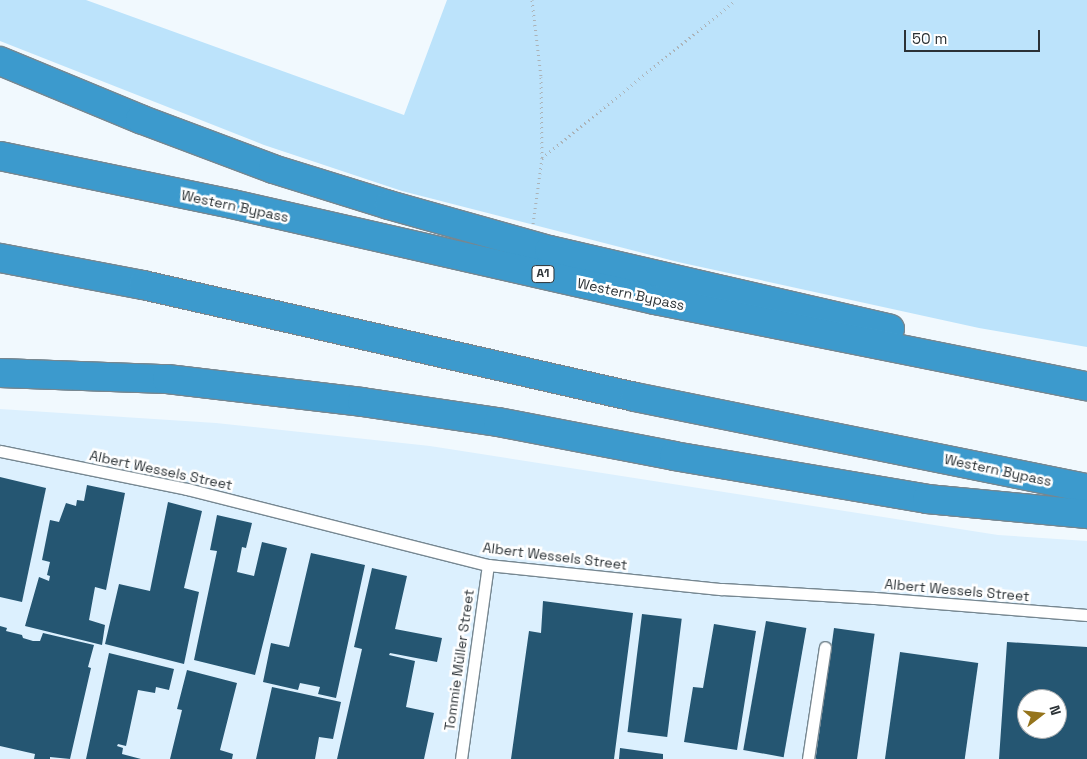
<!DOCTYPE html>
<meta charset="utf-8">
<style>
body{margin:0}
#map{position:relative;width:1087px;height:759px;overflow:hidden;background:#f1f9fe;font-family:"Space Grotesk",sans-serif}
div>[style]{position:absolute}
.built>*{inset:0;background:#dcf0fe}
.green>*{inset:0;background:#bce3fb}
.building>*{inset:0;background:#255672;transform-origin:0 0}
.path>*{height:3px;margin-top:-1.5px;transform-origin:0;background:repeating-linear-gradient(90deg,#abb3b8 0 1px,transparent 0 5px)}
.roads{filter:drop-shadow(1px 0 #768791) drop-shadow(-1px 0 #768791) drop-shadow(0 1px #768791) drop-shadow(0 -1px #768791)}
.lane>*{height:11px;margin:-5.5px;padding:0 5.5px;transform-origin:5.5px;border-radius:5.5px;background:#fff}
.highway>*{height:28px;margin:-14px;padding:0 14px;transform-origin:14px;border-radius:14px;background:#3c9acd}
span{translate:-50% -50%;white-space:nowrap;text-align:center;line-height:1.15;-webkit-text-stroke:5px #fff;paint-order:stroke}
.shield-label span{padding:1px 4px;background:#fff;border:1px solid;border-radius:4px;-webkit-text-stroke-width:0}
.shield-label{font-size:12px;color:#2b3236;font-weight:700}
.street-label{font-size:14px;color:#2b3236}
.north{position:absolute;left:1017px;top:689px;width:50px;height:50px;box-sizing:border-box;background:#fff;border:1px solid #aaadaf;border-radius:50%;rotate:74deg;font-size:14px;font-weight:700;line-height:20px;text-align:center;color:#2b3236}
.north::after{content:'';display:block;margin:auto;width:18px;height:22px;background:#95741c;clip-path:polygon(50% 0,100% 100%,50% 72%,0 100%)}
.scale{position:absolute;left:904px;top:30px;width:136px;height:22px;box-sizing:border-box;border:2px solid #2b3236;border-top:0;padding-left:6px;font-size:15px;line-height:18px;white-space:nowrap;color:#2b3236;-webkit-text-stroke:4px #fff;paint-order:stroke}
</style>
<div id="map">
<div class="built">
<div style="clip-path:polygon(evenodd,0 409px,216px 423px,430px 446px,998px 535px,1087px 541px,1087px 759px,0 759px,0 409px,1027px 699px,1057px 699px,1057px 729px,1027px 729px,1027px 699px)"></div>
</div>
<div class="green">
<div style="clip-path:polygon(0 0,86px 0,404px 115px,447px 0,1087px 0,1087px 347px,979px 328px,678px 262px,402px 191px,264px 145px,0 41px)"></div>
</div>
<div class="building">
<div style="clip-path:polygon(0 477px,46px 488px,22px 602px,0 597px)"></div>
<div style="clip-path:polygon(87px 485px,125px 493px,106px 590px,95px 587px,89px 620px,105px 625px,102px 645px,25px 626px,39px 577px,49px 581px,50px 576px,47px 575px,50px 562px,42px 560px,50px 520px,59px 522px,66px 503px,76px 506px,77px 500px,84px 501px)"></div>
<div style="clip-path:polygon(168px 502px,202px 511px,184px 588px,199px 592px,184px 664px,105px 644px,119px 584px,150px 591px)"></div>
<div style="clip-path:polygon(217px 515px,252px 523px,246px 548px,242px 547px,237px 572px,254px 576px,262px 542px,287px 548px,255px 675px,194px 660px,217px 551px,210px 550px)"></div>
<div style="clip-path:polygon(311px 553px,365px 565px,336px 698px,318px 694px,320px 687px,300px 683px,298px 690px,263px 682px,271px 643px,289px 647px)"></div>
<div style="clip-path:polygon(372px 568px,407px 576px,395px 629px,442px 638px,437px 662px,390px 653px,389px 655px,415px 661px,406px 707px,434px 713px,424px 759px,337px 759px,362px 649px,354px 647px)"></div>
<div style="clip-path:polygon(543px 601px,633px 613px,614px 759px,511px 759px,529px 631px,541px 633px)"></div>
<div style="left:642px;top:614px;width:40px;height:119px;rotate:7deg"></div>
<div style="left:766px;top:621px;width:41px;height:131px;rotate:10deg"></div>
<div style="clip-path:polygon(714px 624px,756px 631px,737px 750px,684px 742px,693px 687px,703px 688px)"></div>
<div style="clip-path:polygon(0 626px,7px 628px,6px 631px,22px 635px,23px 638px,33px 641px,40px 641px,43px 633px,94px 645px,88px 667px,91px 668px,70px 759px,50px 757px,50px 759px,34px 759px,35px 754px,0 746px)"></div>
<div style="left:834px;top:628px;width:41px;height:132px;rotate:8deg"></div>
<div style="clip-path:polygon(evenodd,1007px 642px,1087px 647px,1087px 759px,999px 759px,1007px 642px,1027px 699px,1057px 699px,1057px 729px,1027px 729px,1027px 699px)"></div>
<div style="left:900px;top:652px;width:79px;height:108px;rotate:8deg"></div>
<div style="clip-path:polygon(109px 653px,174px 669px,169px 690px,156px 687px,155px 693px,138px 690px,126px 746px,118px 744px,117px 746px,123px 748px,122px 754px,141px 759px,86px 759px)"></div>
<div style="clip-path:polygon(187px 670px,237px 683px,220px 750px,233px 754px,232px 759px,170px 759px,182px 710px,177px 709px)"></div>
<div style="clip-path:polygon(272px 687px,341px 702px,333px 739px,319px 737px,315px 759px,256px 759px)"></div>
<div style="clip-path:polygon(620px 748px,663px 754px,663px 759px,619px 759px)"></div>
</div>
<div class="path">
<div style="left:532px;top:0;width:78px;rotate:83.3deg"></div>
<div style="left:541px;top:77px;width:81px;rotate:89.3deg"></div>
<div style="left:542px;top:158px;width:67px;rotate:97.8deg"></div>
<div style="left:542px;top:158px;width:250px;rotate:-39.2deg"></div>
</div>
<div class="roads">
<div class="lane">
<div style="left:0;top:451px;width:191px;rotate:11.5deg"></div>
<div style="left:187px;top:489px;width:310px;rotate:14.2deg"></div>
<div style="left:488px;top:565px;width:235px;rotate:5.9deg"></div>
<div style="left:722px;top:589px;width:152px;rotate:3.4deg"></div>
<div style="left:874px;top:598px;width:214px;rotate:4.6deg"></div>
<div style="left:461px;top:759px;width:196px;rotate:-82.1deg"></div>
<div style="left:808px;top:759px;width:113px;rotate:-81.4deg"></div>
</div>
<div class="highway">
<div style="left:0;top:61px;width:152px;rotate:22.5deg"></div>
<div style="left:140px;top:119px;width:142px;rotate:20.6deg"></div>
<div style="left:273px;top:169px;width:121px;rotate:17.2deg"></div>
<div style="left:389px;top:205px;width:166px;rotate:15.7deg"></div>
<div style="left:549px;top:250px;width:350px;rotate:13deg"></div>
<div style="left:0;top:156px;width:237px;rotate:11.7deg"></div>
<div style="left:232px;top:204px;width:434px;rotate:12.8deg"></div>
<div style="left:655px;top:300px;width:440px;rotate:11.3deg"></div>
<div style="left:0;top:258px;width:146px;rotate:10.7deg"></div>
<div style="left:143px;top:285px;width:505px;rotate:12.82deg"></div>
<div style="left:635px;top:397px;width:461px;rotate:11.4deg"></div>
<div style="left:0;top:373px;width:167px;rotate:2.1deg"></div>
<div style="left:167px;top:379px;width:196px;rotate:6.7deg"></div>
<div style="left:362px;top:402px;width:137px;rotate:8.4deg"></div>
<div style="left:498px;top:422px;width:179px;rotate:10.9deg"></div>
<div style="left:674px;top:456px;width:257px;rotate:9.6deg"></div>
<div style="left:927px;top:499px;width:161px;rotate:5.4deg"></div>
</div>
</div>
<div class="shield-label">
<span style="left:543px;top:274px">A1</span>
</div>
<div class="street-label">
<span style="left:235px;top:206px;rotate:12deg">Western Bypass</span>
<span style="left:631px;top:294px;rotate:12deg">Western Bypass</span>
<span style="left:161px;top:470px;rotate:12deg">Albert Wessels Street</span>
<span style="left:998px;top:470px;rotate:12deg">Western Bypass</span>
<span style="left:555px;top:556px;rotate:7deg">Albert Wessels Street</span>
<span style="left:957px;top:590px;rotate:5deg">Albert Wessels Street</span>
<span style="left:459px;top:660px;rotate:-82deg">Tommie Müller Street</span>
</div>
<div class="north">N</div>
<div class="scale">50 m</div>
</div>
